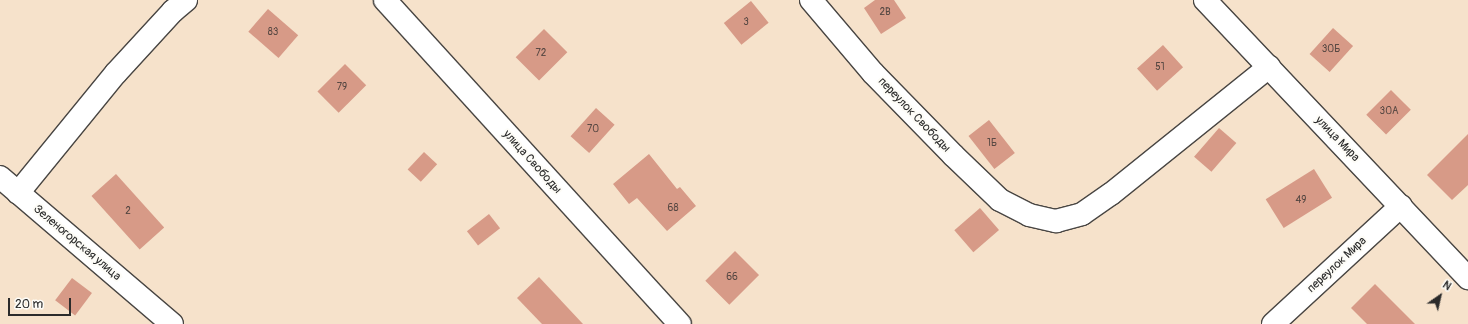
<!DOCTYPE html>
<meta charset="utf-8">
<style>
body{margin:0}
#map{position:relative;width:1468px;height:324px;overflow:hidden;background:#f6e2cb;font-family:Pangolin,sans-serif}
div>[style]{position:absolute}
.building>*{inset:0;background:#d79a87;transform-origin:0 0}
.roads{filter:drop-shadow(1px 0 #494643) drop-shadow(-1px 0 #494643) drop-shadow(0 1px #494643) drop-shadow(0 -1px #494643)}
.minor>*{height:22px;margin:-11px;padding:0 11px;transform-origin:11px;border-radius:11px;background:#fff}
span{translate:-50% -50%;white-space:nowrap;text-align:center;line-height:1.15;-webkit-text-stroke:4px #fdfcf7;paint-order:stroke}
.number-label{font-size:10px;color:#564742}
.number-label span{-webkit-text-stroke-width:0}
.street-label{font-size:12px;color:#2b2b2b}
.north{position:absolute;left:1420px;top:276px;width:40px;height:40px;-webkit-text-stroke:3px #fdfcf7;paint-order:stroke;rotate:34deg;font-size:11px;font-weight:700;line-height:16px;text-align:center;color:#2b2b2b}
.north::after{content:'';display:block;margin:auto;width:14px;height:18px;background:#2b2b2b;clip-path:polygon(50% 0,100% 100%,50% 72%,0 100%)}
.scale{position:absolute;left:8px;top:298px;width:63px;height:18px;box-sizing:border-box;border:2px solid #2b2b2b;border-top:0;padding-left:5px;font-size:12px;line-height:14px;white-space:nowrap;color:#2b2b2b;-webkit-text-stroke:3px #fdfcf7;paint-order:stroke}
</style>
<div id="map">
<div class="building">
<div style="clip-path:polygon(875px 0,894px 0,906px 18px,881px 34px,864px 8px)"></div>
<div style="left:751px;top:1px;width:28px;height:35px;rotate:51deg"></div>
<div style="left:268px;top:9px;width:40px;height:30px;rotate:41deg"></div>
<div style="left:1333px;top:28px;width:27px;height:35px;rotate:42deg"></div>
<div style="left:544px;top:29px;width:33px;height:40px;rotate:45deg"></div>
<div style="left:1163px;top:45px;width:30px;height:35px;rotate:48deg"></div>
<div style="left:345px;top:64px;width:30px;height:39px;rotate:45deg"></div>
<div style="left:1391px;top:90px;width:28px;height:35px;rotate:45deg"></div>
<div style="left:596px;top:108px;width:25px;height:38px;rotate:42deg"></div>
<div style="left:989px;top:120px;width:42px;height:26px;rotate:52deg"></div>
<div style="left:1219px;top:128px;width:23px;height:38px;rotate:41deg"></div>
<div style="clip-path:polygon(1468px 134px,1468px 185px,1452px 200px,1427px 175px)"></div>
<div style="left:424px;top:152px;width:18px;height:24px;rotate:43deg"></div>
<div style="clip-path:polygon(649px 154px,677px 189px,680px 187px,696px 206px,667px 231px,637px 198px,629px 204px,613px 184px)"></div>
<div style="left:1314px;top:169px;width:34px;height:57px;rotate:58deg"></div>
<div style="left:116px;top:174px;width:72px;height:33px;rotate:48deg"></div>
<div style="left:980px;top:208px;width:29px;height:34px;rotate:49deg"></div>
<div style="left:489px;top:214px;width:18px;height:28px;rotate:52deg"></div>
<div style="left:735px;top:251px;width:34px;height:42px;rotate:45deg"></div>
<div style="clip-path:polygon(539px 277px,583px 324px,542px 324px,517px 298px)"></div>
<div style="left:72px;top:278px;width:25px;height:28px;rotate:37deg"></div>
<div style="clip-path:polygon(1375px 284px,1415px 324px,1367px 324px,1351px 308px)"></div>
</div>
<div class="roads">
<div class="minor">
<div style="left:385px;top:0;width:438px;rotate:47.7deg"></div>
<div style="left:811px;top:0;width:96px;rotate:49.7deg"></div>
<div style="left:873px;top:73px;width:115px;rotate:45.7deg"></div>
<div style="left:953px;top:155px;width:65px;rotate:43.8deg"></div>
<div style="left:1000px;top:200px;width:33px;rotate:27deg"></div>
<div style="left:1029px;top:215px;width:28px;rotate:13deg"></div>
<div style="left:1056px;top:221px;width:27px;rotate:-15deg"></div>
<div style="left:1082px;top:214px;width:35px;rotate:-35deg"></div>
<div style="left:1111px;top:194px;width:203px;rotate:-38.8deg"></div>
<div style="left:1205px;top:0;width:383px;rotate:46.6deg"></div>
<div style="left:0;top:177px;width:226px;rotate:40.5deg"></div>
<div style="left:18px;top:193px;width:155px;rotate:-50.8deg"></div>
<div style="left:116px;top:73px;width:84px;rotate:-47.4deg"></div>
<div style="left:173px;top:11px;width:17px;rotate:-40deg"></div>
<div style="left:1273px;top:324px;width:174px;rotate:-42.7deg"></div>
</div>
</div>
<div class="number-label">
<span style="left:885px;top:13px">2В</span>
<span style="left:746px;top:23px">3</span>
<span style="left:273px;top:33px">83</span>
<span style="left:1331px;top:50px">30Б</span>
<span style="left:541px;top:54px">72</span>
<span style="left:1160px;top:68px">51</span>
<span style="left:342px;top:88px">79</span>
<span style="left:1389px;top:112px">30А</span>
<span style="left:593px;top:130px">70</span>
<span style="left:992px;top:144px">1Б</span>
<span style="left:1301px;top:201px">49</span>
<span style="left:673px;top:209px">68</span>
<span style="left:128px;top:212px">2</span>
<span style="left:732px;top:278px">66</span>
</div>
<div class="street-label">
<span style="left:914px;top:115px;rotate:46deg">переулок Свободы</span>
<span style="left:1337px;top:139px;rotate:46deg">улица Мира</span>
<span style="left:532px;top:162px;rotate:48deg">улица Свободы</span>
<span style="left:77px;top:243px;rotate:40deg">Зеленогорская улица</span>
<span style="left:1337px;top:265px;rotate:-43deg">переулок Мира</span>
</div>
<div class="north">N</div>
<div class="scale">20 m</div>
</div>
